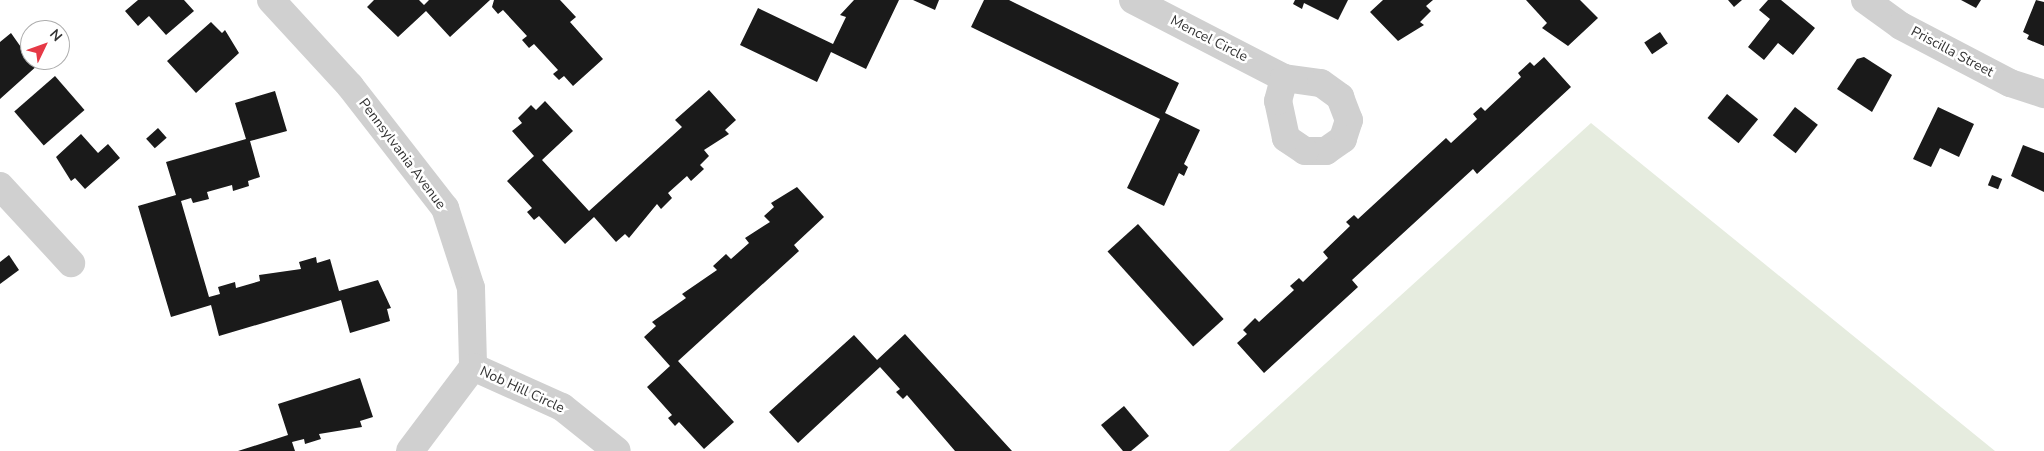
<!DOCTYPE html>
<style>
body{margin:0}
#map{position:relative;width:2044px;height:451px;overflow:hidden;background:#fff;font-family:"Nunito Sans",sans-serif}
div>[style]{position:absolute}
.green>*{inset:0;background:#e6ecdf}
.building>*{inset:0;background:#1a1a1a;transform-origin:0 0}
.minor>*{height:28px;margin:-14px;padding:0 14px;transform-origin:14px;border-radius:14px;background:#d0d0d0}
span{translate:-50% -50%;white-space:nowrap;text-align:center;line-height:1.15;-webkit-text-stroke:5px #fff;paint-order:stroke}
.street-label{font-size:14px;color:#333}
.north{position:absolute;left:20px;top:20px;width:50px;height:50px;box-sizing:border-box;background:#fff;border:1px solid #adadad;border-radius:50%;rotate:48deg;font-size:14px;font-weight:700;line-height:20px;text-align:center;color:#333}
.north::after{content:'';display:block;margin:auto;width:18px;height:22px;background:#e63946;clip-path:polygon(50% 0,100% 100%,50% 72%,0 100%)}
</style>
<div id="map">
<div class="green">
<div style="clip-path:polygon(1591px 123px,1995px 451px,1229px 451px)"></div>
</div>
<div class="building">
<div style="clip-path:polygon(138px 0,184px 0,194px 11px,166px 35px,149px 16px,138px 26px,125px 11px)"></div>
<div style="clip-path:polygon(374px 0,419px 0,424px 5px,429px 0,490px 0,450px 37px,426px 11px,398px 37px,367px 7px)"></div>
<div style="clip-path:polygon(494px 0,560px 0,576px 17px,570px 22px,603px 59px,573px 86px,564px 76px,559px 80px,553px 74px,558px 70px,534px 44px,529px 48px,522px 40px,527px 36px,503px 10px,498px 14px,492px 7px)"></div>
<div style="clip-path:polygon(854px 0,899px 0,866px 69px,831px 52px,817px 82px,740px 45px,758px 8px,833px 44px,846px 17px,840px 15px)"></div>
<div style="clip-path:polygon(913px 0,939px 0,935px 10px)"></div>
<div style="clip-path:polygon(984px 0,1009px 0,1179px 83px,1165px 113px,1200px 130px,1184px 164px,1188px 167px,1184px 176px,1179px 173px,1164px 206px,1127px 188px,1160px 119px,971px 27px)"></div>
<div style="clip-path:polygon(1295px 0,1348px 0,1338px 20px,1304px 3px,1302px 9px,1293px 4px)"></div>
<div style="clip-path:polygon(1383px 0,1433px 0,1426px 6px,1431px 11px,1420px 22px,1424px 25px,1398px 41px,1370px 12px)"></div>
<div style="clip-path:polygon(1526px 0,1580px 0,1598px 18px,1568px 46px,1542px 28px,1547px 23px)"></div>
<div style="clip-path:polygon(1728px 0,1742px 0,1734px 7px)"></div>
<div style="clip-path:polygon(1768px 0,1781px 0,1815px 28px,1793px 55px,1778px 43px,1764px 60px,1748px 47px,1770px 19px,1759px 10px)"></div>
<div style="clip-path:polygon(1961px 0,1981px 0,1976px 8px)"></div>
<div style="clip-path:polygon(2036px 0,2044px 2px,2044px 46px,2027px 39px,2029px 35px,2023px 32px)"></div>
<div style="clip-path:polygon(211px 22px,222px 33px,225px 30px,239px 53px,196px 93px,167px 61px)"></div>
<div style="left:1660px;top:32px;width:14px;height:19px;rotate:56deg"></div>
<div style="clip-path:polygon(11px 33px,30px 60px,39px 64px,0 99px,0 42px)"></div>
<div style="clip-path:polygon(1544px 57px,1571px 87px,1477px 174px,1473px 169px,1352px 280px,1358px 287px,1264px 373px,1237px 343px,1247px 334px,1243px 330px,1255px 318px,1259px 322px,1294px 290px,1290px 286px,1299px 278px,1303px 282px,1328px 258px,1323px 252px,1350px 226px,1346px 222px,1354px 215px,1358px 219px,1446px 138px,1451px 143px,1477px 119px,1473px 114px,1481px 107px,1485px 111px,1521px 77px,1518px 73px,1530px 62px,1534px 66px)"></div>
<div style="clip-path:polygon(1864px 57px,1892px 75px,1872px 112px,1837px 89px,1857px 59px)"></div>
<div style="left:55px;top:76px;width:45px;height:54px;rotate:49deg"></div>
<div style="clip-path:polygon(709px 90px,736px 120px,725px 130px,729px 134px,704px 150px,709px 156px,700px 165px,704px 169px,691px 181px,687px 176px,668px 193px,672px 198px,661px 209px,657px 204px,629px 238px,625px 234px,616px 242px,594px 217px,565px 244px,539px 216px,534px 220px,527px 212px,532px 208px,507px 181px,534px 156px,512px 131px,522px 123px,518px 118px,531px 105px,536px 110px,545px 101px,573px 131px,542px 160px,589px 211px,682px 127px,675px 120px)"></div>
<div style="clip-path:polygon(275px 91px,287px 131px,250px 141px,260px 177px,248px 181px,249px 186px,233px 191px,232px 185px,207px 192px,209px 199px,193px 203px,191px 198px,181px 201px,209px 297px,220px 294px,218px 287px,235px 282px,236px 288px,260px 281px,259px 275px,301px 269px,299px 262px,316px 257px,317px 263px,330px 259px,339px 291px,378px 280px,391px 308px,387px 309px,390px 321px,350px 333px,341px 300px,219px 336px,211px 305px,171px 317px,138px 206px,176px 195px,166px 162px,246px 139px,235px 103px)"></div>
<div style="left:1727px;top:94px;width:40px;height:31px;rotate:39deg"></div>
<div style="left:1795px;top:107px;width:29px;height:36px;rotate:38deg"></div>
<div style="clip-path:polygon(1938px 107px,1974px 124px,1959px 157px,1940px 148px,1931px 167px,1913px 159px)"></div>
<div style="left:158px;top:128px;width:13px;height:16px;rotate:48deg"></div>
<div style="clip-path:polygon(81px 134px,98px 153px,108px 144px,120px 158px,85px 189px,75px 178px,71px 181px,56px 157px)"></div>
<div style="clip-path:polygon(2023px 145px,2044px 153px,2044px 192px,2011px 176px)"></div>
<div style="left:1992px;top:175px;width:11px;height:11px;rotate:22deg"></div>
<div style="clip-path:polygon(797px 187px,824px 217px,794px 245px,799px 251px,678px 361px,734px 422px,704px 449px,679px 422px,675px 426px,668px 418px,672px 415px,647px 387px,670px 366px,644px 337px,656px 326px,652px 322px,686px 298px,682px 294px,717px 270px,713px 266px,726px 254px,731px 259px,749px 243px,745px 238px,770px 222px,764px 216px,774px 207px,771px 203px)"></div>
<div style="left:1138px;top:224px;width:128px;height:41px;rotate:48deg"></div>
<div style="clip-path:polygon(9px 255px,19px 270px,0 284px,0 262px)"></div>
<div style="clip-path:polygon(905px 334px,1012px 451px,955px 451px,907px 395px,903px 399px,896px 392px,900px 389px,880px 367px,798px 443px,769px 412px,854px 335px,877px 360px)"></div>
<div style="clip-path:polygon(360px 378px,373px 417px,360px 421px,362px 427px,319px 434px,321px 439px,305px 444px,304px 439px,292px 442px,295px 451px,238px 451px,288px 435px,278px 404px)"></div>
<div style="clip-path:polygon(1124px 406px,1149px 436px,1131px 451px,1123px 451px,1101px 425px)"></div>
</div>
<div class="minor">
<div style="left:271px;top:0;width:117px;rotate:47.4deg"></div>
<div style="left:350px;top:86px;width:155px;rotate:52.1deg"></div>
<div style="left:445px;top:208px;width:84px;rotate:72deg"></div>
<div style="left:471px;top:288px;width:79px;rotate:88.5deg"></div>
<div style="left:1133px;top:0;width:170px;rotate:27.3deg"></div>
<div style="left:1284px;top:78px;width:37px;rotate:8deg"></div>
<div style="left:1321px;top:83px;width:24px;rotate:36deg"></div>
<div style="left:1340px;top:97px;width:25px;rotate:69deg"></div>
<div style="left:1349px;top:120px;width:20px;rotate:108deg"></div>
<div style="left:1343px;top:139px;width:21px;rotate:145deg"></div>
<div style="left:1326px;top:151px;width:21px;rotate:180deg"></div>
<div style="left:1305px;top:151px;width:23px;rotate:-146deg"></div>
<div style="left:1286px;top:138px;width:38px;rotate:-102deg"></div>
<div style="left:1278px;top:101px;width:24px;rotate:-75deg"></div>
<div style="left:1865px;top:0;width:44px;rotate:35.8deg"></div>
<div style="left:1901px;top:26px;width:123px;rotate:27.6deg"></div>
<div style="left:2010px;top:83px;width:36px;rotate:18deg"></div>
<div style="left:0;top:186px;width:105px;rotate:47.3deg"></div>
<div style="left:473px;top:367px;width:98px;rotate:24.2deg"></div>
<div style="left:562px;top:407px;width:70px;rotate:38.7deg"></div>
<div style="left:410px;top:451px;width:105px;rotate:-53.1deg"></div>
</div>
<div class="street-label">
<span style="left:1209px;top:39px;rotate:27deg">Mencel Circle</span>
<span style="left:1952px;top:52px;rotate:28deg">Priscilla Street</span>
<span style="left:402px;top:154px;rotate:53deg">Pennsylvania Avenue</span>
<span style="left:522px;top:390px;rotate:25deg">Nob Hill Circle</span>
</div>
<div class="north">N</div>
</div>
